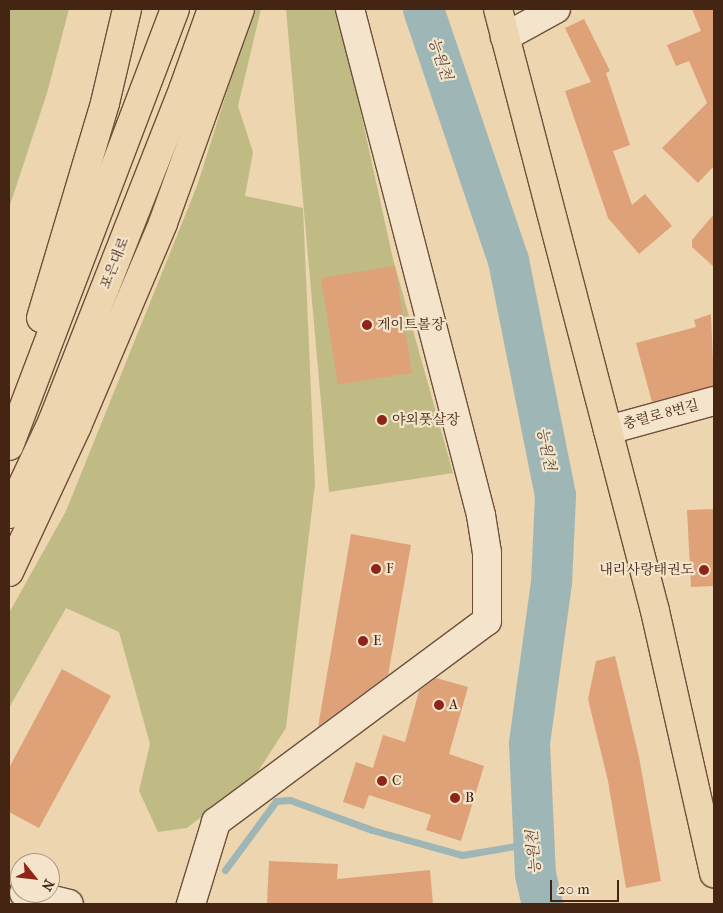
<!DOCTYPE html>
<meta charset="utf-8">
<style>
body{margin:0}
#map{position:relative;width:723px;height:913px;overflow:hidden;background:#ecd5af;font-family:"IM FELL French Canon","Noto Serif KR",serif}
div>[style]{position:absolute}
.green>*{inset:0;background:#c0bb85}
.stream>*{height:7px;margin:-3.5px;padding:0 3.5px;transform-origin:3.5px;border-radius:3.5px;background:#9eb6b6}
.river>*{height:41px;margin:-20.5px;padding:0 20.5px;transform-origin:20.5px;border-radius:20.5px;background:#9eb6b6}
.building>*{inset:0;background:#dea178;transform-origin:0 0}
.roads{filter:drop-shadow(1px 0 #6e503a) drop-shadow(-1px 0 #6e503a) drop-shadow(0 1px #6e503a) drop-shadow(0 -1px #6e503a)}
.minor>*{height:28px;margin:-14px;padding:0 14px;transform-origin:14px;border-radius:14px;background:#f3e4cb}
.major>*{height:28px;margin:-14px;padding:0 14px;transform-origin:14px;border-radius:14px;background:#ecd5af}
.highway>*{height:28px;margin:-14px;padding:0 14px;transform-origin:14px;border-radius:14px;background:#ecd5af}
.dots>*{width:14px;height:14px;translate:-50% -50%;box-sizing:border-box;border:2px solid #f3e4cb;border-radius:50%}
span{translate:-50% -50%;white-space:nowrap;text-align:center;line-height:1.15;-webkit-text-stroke:4.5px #f3e4cb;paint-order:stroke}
.street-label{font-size:14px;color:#442413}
.poi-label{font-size:14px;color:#442413}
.left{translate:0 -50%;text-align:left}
.right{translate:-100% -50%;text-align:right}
.water-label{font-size:15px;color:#5a483c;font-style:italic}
.frame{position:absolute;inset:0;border:10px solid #442413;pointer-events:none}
.north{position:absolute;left:10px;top:853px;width:50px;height:50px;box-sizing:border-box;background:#f3e4cb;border:1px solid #ad9781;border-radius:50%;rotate:119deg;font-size:14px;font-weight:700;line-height:20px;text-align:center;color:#442413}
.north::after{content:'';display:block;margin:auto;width:18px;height:22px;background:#8f2418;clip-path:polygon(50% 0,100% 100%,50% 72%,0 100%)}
.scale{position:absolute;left:550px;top:880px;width:69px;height:22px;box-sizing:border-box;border:2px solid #442413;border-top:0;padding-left:6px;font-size:15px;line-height:18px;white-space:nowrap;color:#442413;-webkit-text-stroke:4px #f3e4cb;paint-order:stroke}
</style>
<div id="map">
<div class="green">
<div style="clip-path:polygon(9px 9px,69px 9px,47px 93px,9px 208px)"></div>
<div style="clip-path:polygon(253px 9px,261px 9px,238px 106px,253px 152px,245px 196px,303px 208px,315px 484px,286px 728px,257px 773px,187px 828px,158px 832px,139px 791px,150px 744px,119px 632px,66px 608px,9px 708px,9px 613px,66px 511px,197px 186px)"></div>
<div style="clip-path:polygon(286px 9px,338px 9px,393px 259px,453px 473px,329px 492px)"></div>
</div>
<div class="stream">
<div style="left:225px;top:870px;width:86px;rotate:-53.5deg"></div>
<div style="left:276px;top:801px;width:14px;rotate:-4deg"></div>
<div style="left:290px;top:800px;width:87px;rotate:20.1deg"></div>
<div style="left:372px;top:830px;width:93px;rotate:15.5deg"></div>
<div style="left:462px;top:855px;width:72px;rotate:-9.6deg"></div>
</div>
<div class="river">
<div style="left:423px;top:9px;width:265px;rotate:71.3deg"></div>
<div style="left:508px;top:260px;width:240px;rotate:78.7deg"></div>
<div style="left:555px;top:495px;width:87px;rotate:92.6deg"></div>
<div style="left:551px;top:582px;width:162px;rotate:97.8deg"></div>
<div style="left:529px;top:743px;width:131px;rotate:87.4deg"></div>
<div style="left:535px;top:874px;width:31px;rotate:77deg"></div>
</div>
<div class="building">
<div style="clip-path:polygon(692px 9px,714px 9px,714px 166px,698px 183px,662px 148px,707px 103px,689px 61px,676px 66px,667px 45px,701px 31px)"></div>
<div style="clip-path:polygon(584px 19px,610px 71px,606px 73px,630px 145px,613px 151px,632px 205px,645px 194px,672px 226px,639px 254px,608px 218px,565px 91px,591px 82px,565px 28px)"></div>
<div style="clip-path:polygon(714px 214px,714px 267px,692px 247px,692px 240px)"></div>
<div style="left:395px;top:266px;width:108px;height:75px;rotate:81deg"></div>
<div style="clip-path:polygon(711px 314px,714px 386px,652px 402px,636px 343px,696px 327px,694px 320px)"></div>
<div style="clip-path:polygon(714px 509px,714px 586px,691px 587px,687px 510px)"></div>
<div style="clip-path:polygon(351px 534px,411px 545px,388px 675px,318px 727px)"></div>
<div style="clip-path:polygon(615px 656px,639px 757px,661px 881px,626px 888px,608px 781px,588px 699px,596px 661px)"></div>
<div style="clip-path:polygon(62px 669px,111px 696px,39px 828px,9px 812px,9px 768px)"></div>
<div style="clip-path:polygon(436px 678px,468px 687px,449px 754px,484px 766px,461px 841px,426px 830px,431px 815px,369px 795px,364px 809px,343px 802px,356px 762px,373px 768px,383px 735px,405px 742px,419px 691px)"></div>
<div style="clip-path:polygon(269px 861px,338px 864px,337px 879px,430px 870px,433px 904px,267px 904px)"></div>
</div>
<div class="roads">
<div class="minor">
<div style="left:505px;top:37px;width:58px;rotate:-28.8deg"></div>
<div style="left:608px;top:430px;width:110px;rotate:-15.3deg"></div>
<div style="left:24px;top:893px;width:46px;rotate:13.7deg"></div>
<div style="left:191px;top:904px;width:86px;rotate:-73deg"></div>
<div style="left:216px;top:822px;width:337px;rotate:-36.6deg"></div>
<div style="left:487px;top:621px;width:68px;rotate:-90deg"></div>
<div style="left:487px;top:553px;width:38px;rotate:-99deg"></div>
<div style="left:481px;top:515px;width:523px;rotate:-104.51deg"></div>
</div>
<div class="major">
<div style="left:498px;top:9px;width:622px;rotate:75.38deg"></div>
<div style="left:655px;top:611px;width:269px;rotate:77.3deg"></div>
</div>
<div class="highway">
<div style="left:41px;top:318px;width:224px;rotate:-73.4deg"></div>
<div style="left:105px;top:103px;width:97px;rotate:-76.8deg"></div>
<div style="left:9px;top:446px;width:467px;rotate:-69.2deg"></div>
<div style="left:9px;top:514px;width:104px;rotate:-64.9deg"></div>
<div style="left:53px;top:420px;width:355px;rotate:-68.5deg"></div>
<div style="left:183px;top:90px;width:86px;rotate:-70.3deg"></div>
<div style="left:9px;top:572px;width:161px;rotate:-65deg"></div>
<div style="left:77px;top:426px;width:220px;rotate:-67deg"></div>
<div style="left:163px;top:223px;width:227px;rotate:-70.2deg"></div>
</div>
</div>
<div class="dots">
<div style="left:367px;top:325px;background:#8f2418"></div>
<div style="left:382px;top:420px;background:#8f2418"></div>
<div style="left:376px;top:569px;background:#8f2418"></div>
<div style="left:704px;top:570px;background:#8f2418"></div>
<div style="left:363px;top:641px;background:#8f2418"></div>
<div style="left:439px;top:705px;background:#8f2418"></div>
<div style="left:382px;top:781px;background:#8f2418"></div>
<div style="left:455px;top:798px;background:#8f2418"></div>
</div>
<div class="street-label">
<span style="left:115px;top:263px;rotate:-68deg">포은대로</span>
<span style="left:661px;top:415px;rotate:-15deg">충렬로 8번길</span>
</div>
<div class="poi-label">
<span class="left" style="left:377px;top:325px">게이트볼장</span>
<span class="left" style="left:392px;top:420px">야외풋살장</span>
<span class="left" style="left:386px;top:569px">F</span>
<span class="right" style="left:694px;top:570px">내리사랑태권도</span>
<span class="left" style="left:373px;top:641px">E</span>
<span class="left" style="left:449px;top:705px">A</span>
<span class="left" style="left:392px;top:781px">C</span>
<span class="left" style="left:465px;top:798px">B</span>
</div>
<div class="water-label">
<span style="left:440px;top:59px;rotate:71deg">능원천</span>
<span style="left:546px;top:449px;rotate:79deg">능원천</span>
<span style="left:534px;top:852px;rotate:-94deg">능원천</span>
</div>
<div class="frame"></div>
<div class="north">N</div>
<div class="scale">20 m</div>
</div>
